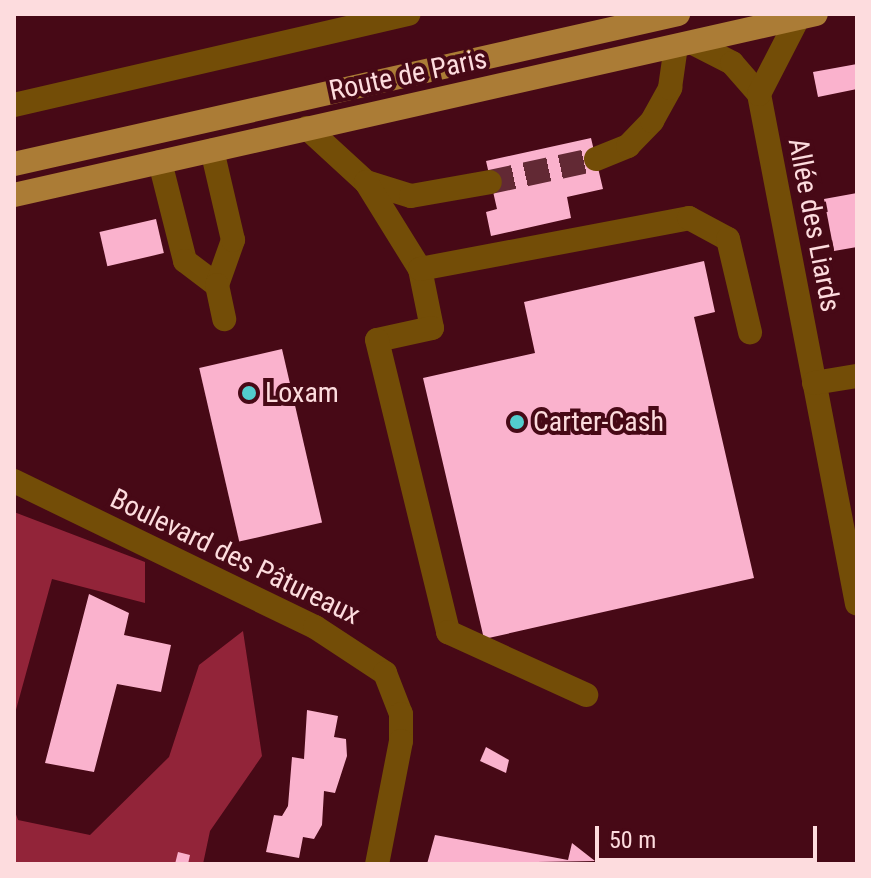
<!DOCTYPE html>
<meta charset="utf-8">
<style>
body{margin:0}
#map{position:relative;width:871px;height:878px;overflow:hidden;background:#470916;font-family:"Roboto Condensed",sans-serif}
div>[style]{position:absolute}
.forest>*{inset:0;background:#922439}
.building>*{inset:0;background:#fab2cd;transform-origin:0 0}
.minor-tunnel>*{height:24px;margin-top:-12px;transform-origin:0;background:repeating-linear-gradient(90deg,#622934 0 24px,transparent 0 36px)}
.minor>*{height:24px;margin:-12px;padding:0 12px;transform-origin:12px;border-radius:12px;background:#734d07}
.major>*{height:24px;margin:-12px;padding:0 12px;transform-origin:12px;border-radius:12px;background:#ab7c36}
.dots>*{width:22px;height:22px;translate:-50% -50%;box-sizing:border-box;border:4px solid #470916;border-radius:50%}
span{translate:-50% -50%;white-space:nowrap;text-align:center;line-height:1.15;-webkit-text-stroke:8px #470916;paint-order:stroke}
.street-label{font-size:28px;color:#fddcde}
.poi-label{font-size:28px;color:#fddcde}
.left{translate:0 -50%;text-align:left}
.frame{position:absolute;inset:0;border:16px solid #fddcde;pointer-events:none}
.scale{position:absolute;left:595px;top:826px;width:222px;height:36px;box-sizing:border-box;border:4px solid #fddcde;border-top:0;padding-left:10px;font-size:24px;line-height:28px;white-space:nowrap;color:#fddcde;-webkit-text-stroke:6px #470916;paint-order:stroke}
</style>
<div id="map">
<div class="forest">
<div style="clip-path:polygon(14px 512px,145px 562px,145px 603px,52px 579px,14px 717px)"></div>
<div style="clip-path:polygon(243px 631px,262px 756px,210px 831px,203px 864px,14px 864px,14px 809px,18px 820px,90px 835px,169px 757px,199px 665px)"></div>
</div>
<div class="building">
<div style="clip-path:polygon(857px 64px,857px 89px,818px 97px,813px 72px)"></div>
<div style="clip-path:polygon(591px 138px,603px 189px,567px 197px,571px 218px,491px 236px,486px 212px,497px 209px,486px 161px)"></div>
<div style="clip-path:polygon(857px 193px,857px 247px,834px 251px,824px 199px)"></div>
<div style="left:156px;top:219px;width:35px;height:58px;rotate:77deg"></div>
<div style="clip-path:polygon(704px 261px,715px 312px,694px 317px,754px 578px,484px 639px,423px 378px,535px 353px,524px 302px)"></div>
<div style="left:282px;top:349px;width:178px;height:85px;rotate:77deg"></div>
<div style="clip-path:polygon(89px 594px,129px 613px,124px 635px,171px 645px,161px 692px,117px 684px,94px 772px,45px 763px)"></div>
<div style="clip-path:polygon(307px 710px,338px 716px,334px 737px,346px 739px,347px 756px,335px 793px,324px 791px,322px 825px,314px 839px,303px 837px,299px 858px,266px 852px,274px 815px,282px 816px,288px 806px,292px 757px,304px 759px)"></div>
<div style="clip-path:polygon(486px 747px,509px 760px,506px 773px,480px 761px)"></div>
<div style="clip-path:polygon(435px 835px,568px 860px,572px 843px,595px 861px,427px 864px)"></div>
<div style="clip-path:polygon(178px 852px,190px 855px,188px 864px,175px 864px)"></div>
</div>
<div class="minor-tunnel">
<div style="left:490px;top:182px;width:108px;rotate:-12.2deg"></div>
</div>
<div class="minor">
<div style="left:693px;top:43px;width:44px;rotate:27.1deg"></div>
<div style="left:732px;top:63px;width:41px;rotate:48.9deg"></div>
<div style="left:759px;top:94px;width:519px;rotate:79.12deg"></div>
<div style="left:759px;top:94px;width:85px;rotate:-62.8deg"></div>
<div style="left:14px;top:105px;width:405px;rotate:-13deg"></div>
<div style="left:307px;top:128px;width:80px;rotate:42.5deg"></div>
<div style="left:366px;top:182px;width:47px;rotate:17.3deg"></div>
<div style="left:411px;top:196px;width:80px;rotate:-10deg"></div>
<div style="left:596px;top:159px;width:35px;rotate:-22deg"></div>
<div style="left:628px;top:146px;width:35px;rotate:-46deg"></div>
<div style="left:652px;top:121px;width:38px;rotate:-61deg"></div>
<div style="left:670px;top:88px;width:42px;rotate:-81.9deg"></div>
<div style="left:160px;top:162px;width:102px;rotate:75.8deg"></div>
<div style="left:185px;top:261px;width:40px;rotate:37deg"></div>
<div style="left:217px;top:285px;width:48px;rotate:-70.4deg"></div>
<div style="left:233px;top:240px;width:92px;rotate:-103.1deg"></div>
<div style="left:366px;top:182px;width:102px;rotate:58.2deg"></div>
<div style="left:420px;top:269px;width:60px;rotate:78.5deg"></div>
<div style="left:432px;top:328px;width:56px;rotate:167.7deg"></div>
<div style="left:377px;top:340px;width:301px;rotate:76.3deg"></div>
<div style="left:448px;top:632px;width:152px;rotate:24.5deg"></div>
<div style="left:420px;top:269px;width:274px;rotate:-10.7deg"></div>
<div style="left:689px;top:218px;width:44px;rotate:28.3deg"></div>
<div style="left:728px;top:239px;width:96px;rotate:76.7deg"></div>
<div style="left:217px;top:285px;width:35px;rotate:78deg"></div>
<div style="left:814px;top:383px;width:44px;rotate:-9.2deg"></div>
<div style="left:14px;top:481px;width:335px;rotate:25.9deg"></div>
<div style="left:315px;top:627px;width:84px;rotate:33.3deg"></div>
<div style="left:385px;top:673px;width:44px;rotate:68.7deg"></div>
<div style="left:401px;top:714px;width:27px;rotate:90deg"></div>
<div style="left:401px;top:741px;width:125px;rotate:101deg"></div>
</div>
<div class="major">
<div style="left:14px;top:164px;width:681px;rotate:-12.73deg"></div>
<div style="left:14px;top:195px;width:822px;rotate:-12.72deg"></div>
</div>
<div class="dots">
<div style="left:249px;top:393px;background:#52cdcd"></div>
<div style="left:517px;top:422px;background:#52cdcd"></div>
</div>
<div class="street-label">
<span style="left:408px;top:75px;rotate:-12deg">Route de Paris</span>
<span style="left:814px;top:225px;rotate:79deg">Allée des Liards</span>
<span style="left:235px;top:557px;rotate:26deg">Boulevard des Pâtureaux</span>
</div>
<div class="poi-label">
<span class="left" style="left:265px;top:393px">Loxam</span>
<span class="left" style="left:533px;top:422px">Carter-Cash</span>
</div>
<div class="frame"></div>
<div class="scale">50 m</div>
</div>
